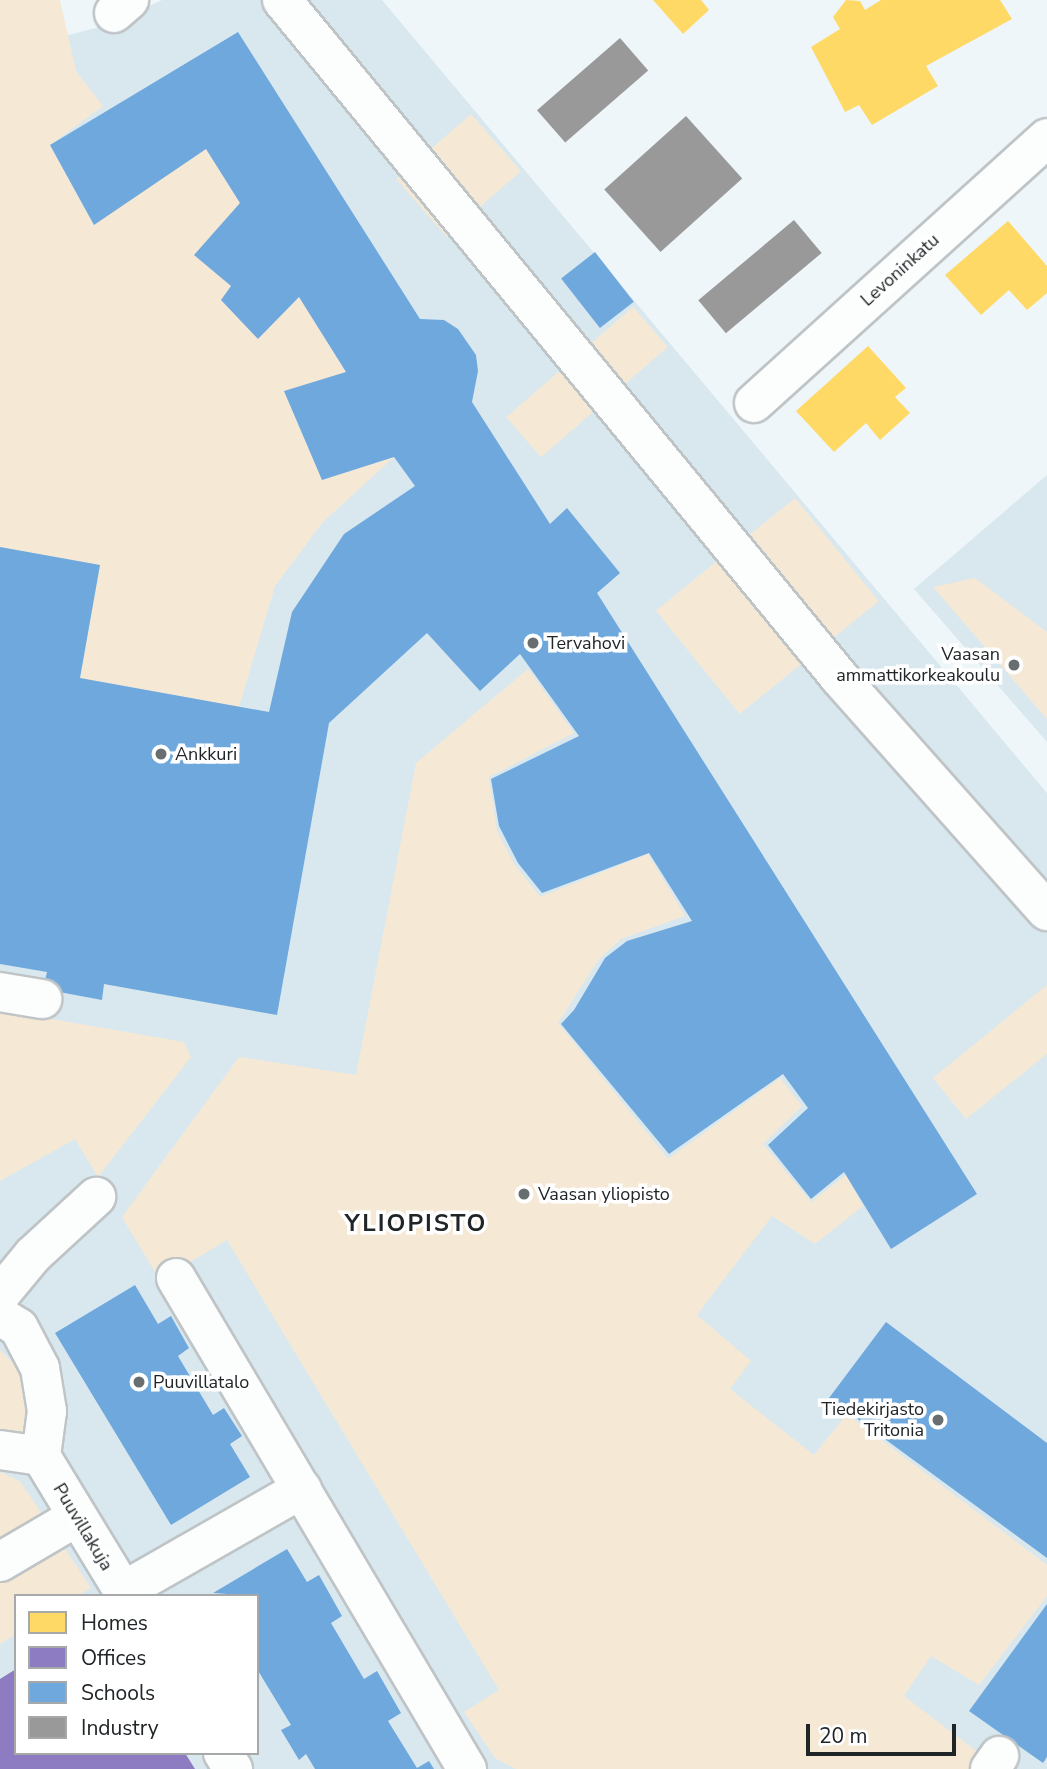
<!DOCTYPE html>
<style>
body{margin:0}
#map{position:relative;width:1047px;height:1769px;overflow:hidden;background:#eef6f9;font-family:"Nunito Sans",sans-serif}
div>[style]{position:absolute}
.built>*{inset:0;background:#d9e8ef}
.green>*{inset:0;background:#f5e9d6;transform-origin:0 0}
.homes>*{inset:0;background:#ffd966}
.offices>*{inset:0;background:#8e7cc3}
.schools>*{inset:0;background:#6fa8dc;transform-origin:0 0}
.industry>*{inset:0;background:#999;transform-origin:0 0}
.roads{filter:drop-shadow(2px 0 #bfc4c6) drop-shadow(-2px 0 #bfc4c6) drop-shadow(0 2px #bfc4c6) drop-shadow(0 -2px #bfc4c6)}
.minor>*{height:38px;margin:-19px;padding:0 19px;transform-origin:19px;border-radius:19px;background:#fcfefe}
.dots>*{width:19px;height:19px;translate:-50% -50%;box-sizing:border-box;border:4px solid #fff;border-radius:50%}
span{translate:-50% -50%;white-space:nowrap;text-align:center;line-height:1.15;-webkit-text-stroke:7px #fff;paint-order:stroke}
.street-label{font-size:18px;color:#202527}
.poi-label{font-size:18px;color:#202527}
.left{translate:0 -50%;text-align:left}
.right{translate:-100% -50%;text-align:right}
.district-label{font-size:24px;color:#202527;font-weight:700;letter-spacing:2px}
.legend{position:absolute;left:14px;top:1594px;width:245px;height:161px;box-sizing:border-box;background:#fff;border:2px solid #a6a8a9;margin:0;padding:9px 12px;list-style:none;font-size:21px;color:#202527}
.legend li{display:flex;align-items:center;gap:14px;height:35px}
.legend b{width:35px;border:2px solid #a6a8a9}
.scale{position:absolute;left:806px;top:1724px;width:150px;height:32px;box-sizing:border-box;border:4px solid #202527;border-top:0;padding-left:9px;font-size:21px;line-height:24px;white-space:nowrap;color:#202527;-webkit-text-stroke:5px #fff;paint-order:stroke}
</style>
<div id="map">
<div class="built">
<div style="clip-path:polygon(evenodd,162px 0,382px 0,1047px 793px,1047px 1769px,0 1769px,0 53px,107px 25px,162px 0,16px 1596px,257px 1596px,257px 1753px,16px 1753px,16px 1596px)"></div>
<div style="clip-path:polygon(1047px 475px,1047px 742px,914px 589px)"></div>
</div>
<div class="green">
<div style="clip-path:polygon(0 0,60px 0,76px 71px,103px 106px,50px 145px,93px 224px,206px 149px,240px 203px,231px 286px,221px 300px,258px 338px,299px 297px,346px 372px,284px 392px,322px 480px,394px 457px,322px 523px,275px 586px,239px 707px,80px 678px,100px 565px,0 547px)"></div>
<div style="left:471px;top:114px;width:76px;height:99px;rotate:49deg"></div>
<div style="left:633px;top:307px;width:53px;height:168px;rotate:49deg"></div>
<div style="left:795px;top:498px;width:133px;height:179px;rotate:51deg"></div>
<div style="clip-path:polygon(975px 578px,1047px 632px,1047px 719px,933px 587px)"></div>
<div style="clip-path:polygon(528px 669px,574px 733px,489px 777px,497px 831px,514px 864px,540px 897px,648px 854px,685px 916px,621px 939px,599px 959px,558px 1023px,668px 1159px,780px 1078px,802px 1106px,763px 1144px,811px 1202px,846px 1175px,863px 1206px,815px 1244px,772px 1216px,697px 1315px,751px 1361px,730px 1389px,814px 1455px,847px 1414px,1047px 1565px,1047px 1596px,979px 1685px,931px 1656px,904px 1696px,1000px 1769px,516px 1769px,495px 1758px,464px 1712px,499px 1690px,227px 1240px,160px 1280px,122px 1217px,239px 1057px,356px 1075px,416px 763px)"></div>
<div style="clip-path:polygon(1047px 985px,1047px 1054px,966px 1119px,933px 1078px)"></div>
<div style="clip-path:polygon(0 1010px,184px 1042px,191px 1057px,98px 1177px,75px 1139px,0 1181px)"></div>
<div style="clip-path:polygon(0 1350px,20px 1370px,29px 1396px,29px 1420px,22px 1431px,9px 1435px,0 1433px)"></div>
<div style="clip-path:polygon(0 1472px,20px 1481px,91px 1588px,78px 1596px,16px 1596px,16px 1634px,0 1644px)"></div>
</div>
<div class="homes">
<div style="clip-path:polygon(653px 0,701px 0,709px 10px,683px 34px)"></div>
<div style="clip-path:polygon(846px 0,860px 1px,865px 10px,881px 0,1000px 0,1012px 19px,926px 66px,938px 86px,872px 125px,859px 105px,845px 112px,811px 47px,840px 29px,833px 17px)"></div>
<div style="clip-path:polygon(1008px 221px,1047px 266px,1047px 293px,1027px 310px,1009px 290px,981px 315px,945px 275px)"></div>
<div style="clip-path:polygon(868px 346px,906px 388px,895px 397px,910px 413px,880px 440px,866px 423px,834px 452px,796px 411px)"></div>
</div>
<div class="offices">
<div style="clip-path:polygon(16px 1669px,16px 1753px,185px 1753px,195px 1769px,0 1769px,0 1679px)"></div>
</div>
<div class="schools">
<div style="clip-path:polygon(238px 32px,420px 319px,444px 320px,458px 329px,476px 355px,478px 371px,472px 402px,550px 524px,567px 508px,620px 573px,597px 593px,977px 1194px,891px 1249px,844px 1172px,811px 1199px,768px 1145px,808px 1108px,783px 1074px,669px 1154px,561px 1024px,574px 1010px,605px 958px,627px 941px,692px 921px,649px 853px,542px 893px,518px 863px,499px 826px,491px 779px,579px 736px,520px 654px,480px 691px,427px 633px,329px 723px,277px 1015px,104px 984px,102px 1000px,43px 989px,47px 972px,0 964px,0 547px,100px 565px,80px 678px,269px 712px,292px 612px,344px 534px,415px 486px,394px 457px,322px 480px,284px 391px,346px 372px,299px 297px,258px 339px,221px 300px,231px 286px,194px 255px,240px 203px,206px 149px,94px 225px,50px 145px)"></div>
<div style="left:595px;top:252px;width:63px;height:43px;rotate:52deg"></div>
<div style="clip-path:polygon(135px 1285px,158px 1324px,171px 1316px,189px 1348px,178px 1356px,213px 1415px,224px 1408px,242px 1436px,230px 1444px,250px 1477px,171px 1525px,55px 1333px)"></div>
<div style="clip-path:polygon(886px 1322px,1047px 1443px,1047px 1558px,829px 1398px)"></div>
<div style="clip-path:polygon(287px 1549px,307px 1582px,319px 1575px,342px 1616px,331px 1623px,364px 1679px,377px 1671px,401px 1713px,388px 1721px,417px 1768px,429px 1761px,434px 1769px,315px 1769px,306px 1754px,299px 1760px,281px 1730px,291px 1725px,257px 1669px,257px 1596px,213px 1593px)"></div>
<div style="clip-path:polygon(1047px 1604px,1047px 1757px,1043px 1763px,969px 1711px)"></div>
</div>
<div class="industry">
<div style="left:620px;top:38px;width:43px;height:110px;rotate:49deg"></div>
<div style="left:686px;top:116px;width:84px;height:110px;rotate:48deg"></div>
<div style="left:794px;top:220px;width:43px;height:125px;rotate:50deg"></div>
</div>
<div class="roads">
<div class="minor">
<div style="left:282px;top:0;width:877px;rotate:50.55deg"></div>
<div style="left:839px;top:677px;width:313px;rotate:48.4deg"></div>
<div style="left:114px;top:13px;width:20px;rotate:-41deg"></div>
<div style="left:754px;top:403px;width:395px;rotate:-42.1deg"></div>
<div style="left:0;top:992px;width:43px;rotate:9.5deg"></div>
<div style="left:176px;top:1278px;width:571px;rotate:59.35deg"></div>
<div style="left:0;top:1295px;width:52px;rotate:-50.5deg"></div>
<div style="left:33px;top:1255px;width:86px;rotate:-42.6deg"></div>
<div style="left:0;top:1316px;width:22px;rotate:32deg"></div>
<div style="left:19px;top:1328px;width:45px;rotate:62.3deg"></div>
<div style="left:40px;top:1368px;width:44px;rotate:80.8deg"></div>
<div style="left:47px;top:1411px;width:45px;rotate:97.6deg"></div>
<div style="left:41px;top:1456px;width:164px;rotate:58.7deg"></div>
<div style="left:0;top:1450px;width:41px;rotate:8.3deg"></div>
<div style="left:0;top:1562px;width:87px;rotate:-30.4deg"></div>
<div style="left:123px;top:1591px;width:206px;rotate:-29.7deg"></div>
<div style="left:223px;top:1753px;width:19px;rotate:58deg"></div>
<div style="left:990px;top:1769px;width:16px;rotate:-55deg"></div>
</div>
</div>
<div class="dots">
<div style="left:533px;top:643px;background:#686e70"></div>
<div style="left:1014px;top:665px;background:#686e70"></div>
<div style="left:161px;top:754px;background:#686e70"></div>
<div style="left:524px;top:1194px;background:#686e70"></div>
<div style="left:139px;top:1382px;background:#686e70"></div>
<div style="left:938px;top:1420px;background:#686e70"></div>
</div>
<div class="street-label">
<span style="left:900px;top:270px;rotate:-42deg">Levoninkatu</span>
<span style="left:83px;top:1527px;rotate:59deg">Puuvillakuja</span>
</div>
<div class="poi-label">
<span class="left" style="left:547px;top:643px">Tervahovi</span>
<span class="right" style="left:1000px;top:665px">Vaasan<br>ammattikorkeakoulu</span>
<span class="left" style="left:175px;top:754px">Ankkuri</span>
<span class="left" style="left:538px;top:1194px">Vaasan yliopisto</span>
<span class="left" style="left:153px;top:1382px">Puuvillatalo</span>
<span class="right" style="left:924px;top:1420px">Tiedekirjasto<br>Tritonia</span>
</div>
<div class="district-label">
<span style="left:416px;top:1224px">YLIOPISTO</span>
</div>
<ul class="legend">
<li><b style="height:19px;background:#ffd966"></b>Homes</li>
<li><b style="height:19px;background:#8e7cc3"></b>Offices</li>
<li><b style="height:19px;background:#6fa8dc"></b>Schools</li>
<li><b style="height:19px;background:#999"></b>Industry</li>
</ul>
<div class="scale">20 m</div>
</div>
